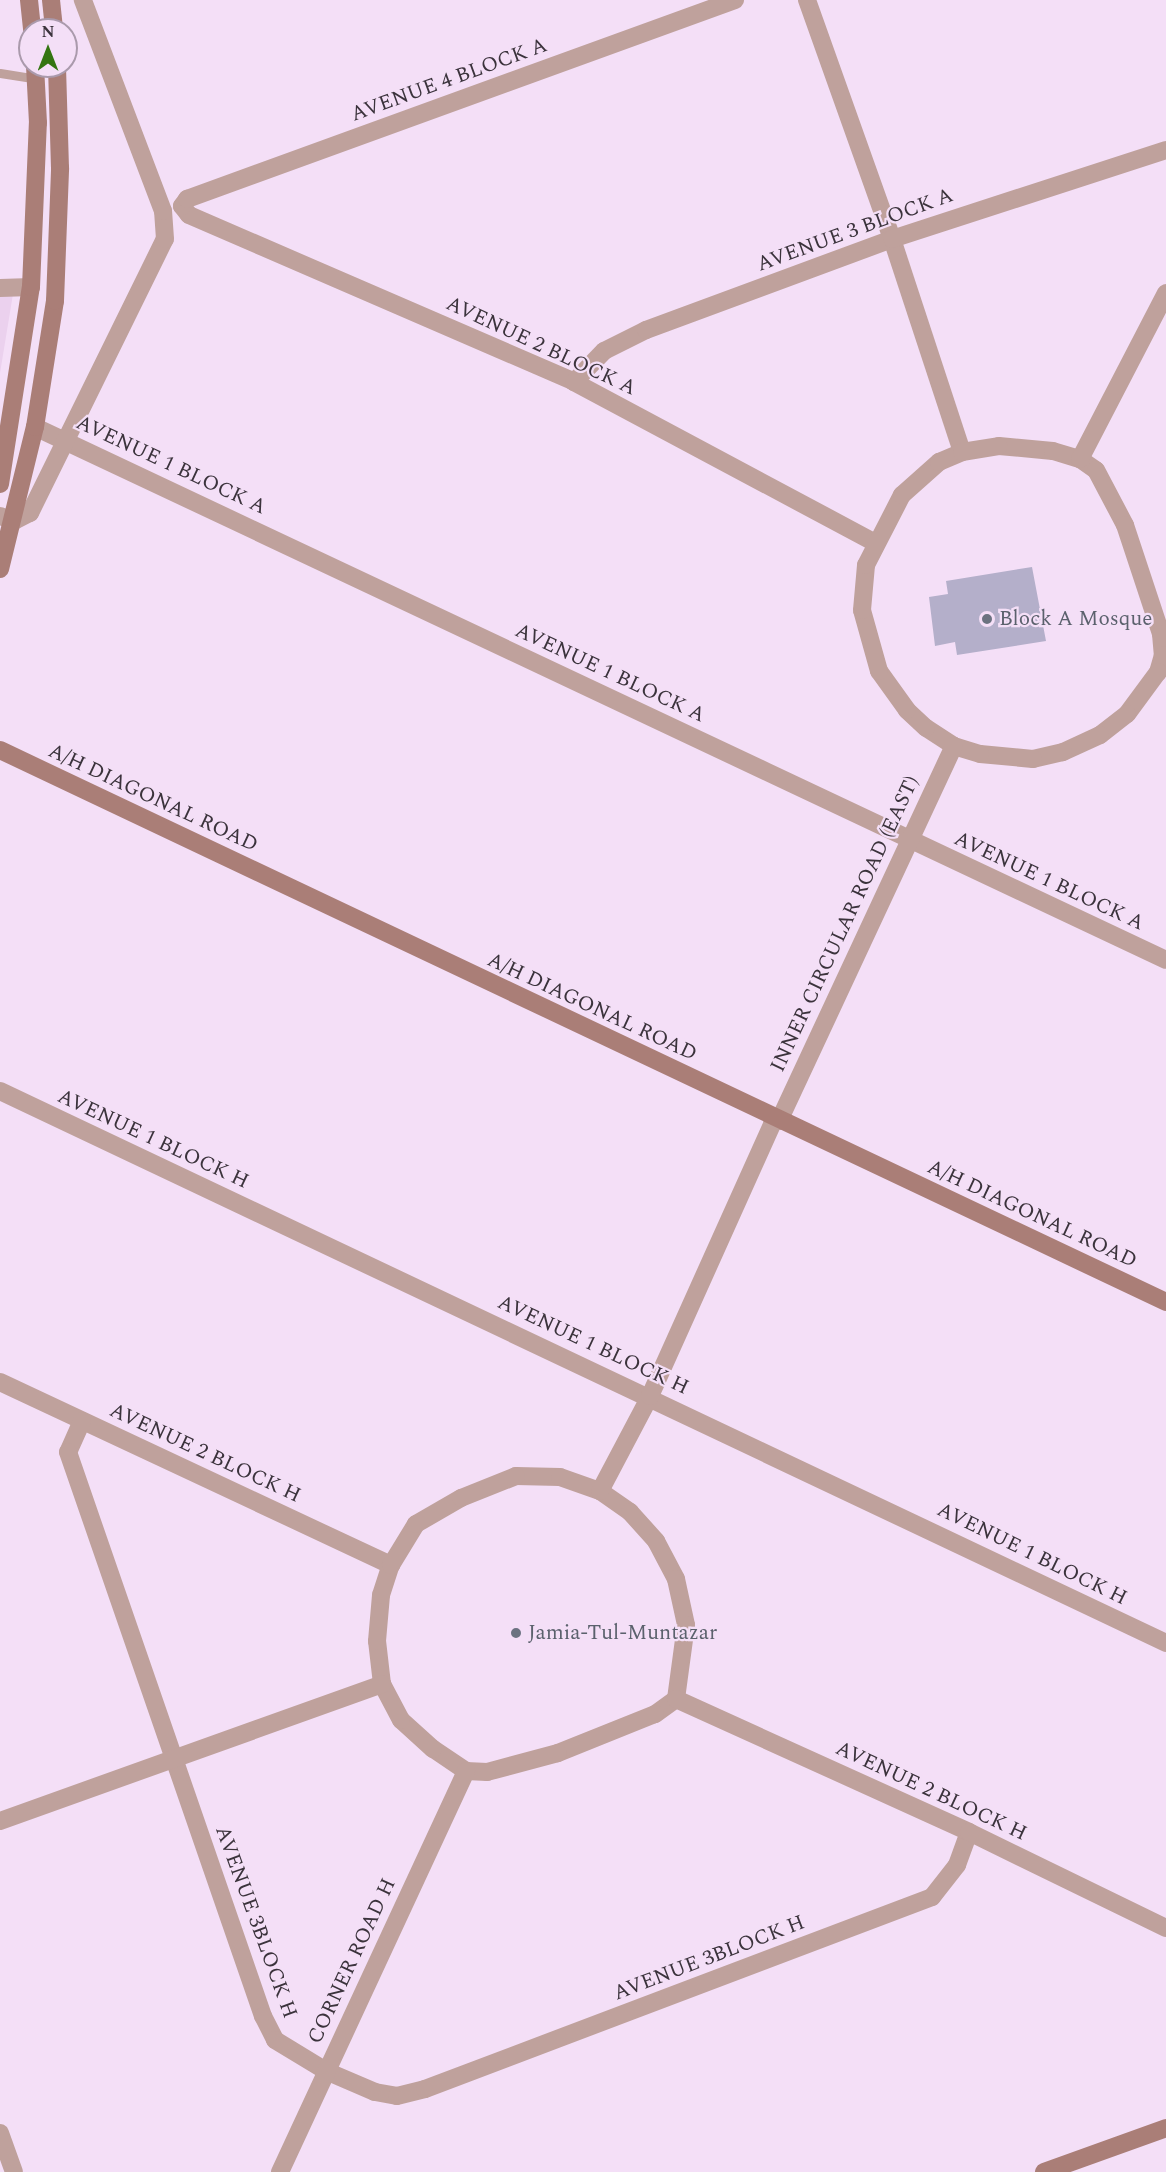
<!DOCTYPE html>
<style>
body{margin:0}
#map{position:relative;width:1166px;height:2172px;overflow:hidden;background:#f4dff7;font-family:Spectral,serif}
div>[style]{position:absolute}
.built>*{inset:0;background:#ebd1ee}
.building>*{inset:0;background:#b4afca}
.lane>*{height:9px;margin:-4.5px;padding:0 4.5px;transform-origin:4.5px;border-radius:4.5px;background:#bfa19c}
.street>*{height:18px;margin:-9px;padding:0 9px;transform-origin:9px;border-radius:9px;background:#bfa19c}
.secondary>*{height:18px;margin:-9px;padding:0 9px;transform-origin:9px;border-radius:9px;background:#aa7e77}
.dots>*{width:16px;height:16px;translate:-50% -50%;box-sizing:border-box;border:3px solid #f4dff7;border-radius:50%}
span{translate:-50% -50%;white-space:nowrap;text-align:center;line-height:1.15;-webkit-text-stroke:4.5px #f4dff7;paint-order:stroke}
.street-label{font-size:21px;color:#3b333c}
.worship-label{font-size:21px;color:#5b616d}
.left{translate:0 -50%;text-align:left}
.north{position:absolute;left:18px;top:18px;width:60px;height:60px;box-sizing:border-box;background:#f4dff7;border:2px solid #aa9aac;border-radius:50%;rotate:0deg;font-size:16px;font-weight:700;line-height:24px;text-align:center;color:#3b333c}
.north::after{content:'';display:block;margin:auto;width:21px;height:27px;background:#347511;clip-path:polygon(50% 0,100% 100%,50% 72%,0 100%)}
</style>
<div id="map">
<div class="built">
<div style="clip-path:polygon(0 294px,13px 294px,0 373px)"></div>
</div>
<div class="building">
<div style="clip-path:polygon(1032px 567px,1046px 641px,957px 655px,955px 642px,935px 646px,929px 597px,948px 594px,946px 581px)"></div>
</div>
<div class="lane">
<div style="left:0;top:73px;width:36px;rotate:9deg"></div>
</div>
<div class="street">
<div style="left:807px;top:0;width:254px;rotate:70.4deg"></div>
<div style="left:892px;top:239px;width:224px;rotate:71.8deg"></div>
<div style="left:182px;top:206px;width:11px;rotate:52deg"></div>
<div style="left:189px;top:215px;width:420px;rotate:23.4deg"></div>
<div style="left:574px;top:382px;width:342px;rotate:28.1deg"></div>
<div style="left:182px;top:206px;width:9px;rotate:-54deg"></div>
<div style="left:187px;top:199px;width:583px;rotate:-19.96deg"></div>
<div style="left:0;top:288px;width:31px;rotate:-2deg"></div>
<div style="left:574px;top:382px;width:43px;rotate:-45.9deg"></div>
<div style="left:604px;top:351px;width:47px;rotate:-26.6deg"></div>
<div style="left:646px;top:330px;width:262px;rotate:-20.3deg"></div>
<div style="left:892px;top:239px;width:288px;rotate:-18deg"></div>
<div style="left:35px;top:427px;width:1250px;rotate:25.23deg"></div>
<div style="left:999px;top:446px;width:54px;rotate:5.3deg"></div>
<div style="left:1053px;top:451px;width:28px;rotate:17deg"></div>
<div style="left:1080px;top:459px;width:19px;rotate:35deg"></div>
<div style="left:1096px;top:470px;width:62px;rotate:62.2deg"></div>
<div style="left:1125px;top:525px;width:115px;rotate:71.7deg"></div>
<div style="left:1161px;top:634px;width:21px;rotate:85deg"></div>
<div style="left:1163px;top:655px;width:18px;rotate:106deg"></div>
<div style="left:1158px;top:672px;width:52px;rotate:126.4deg"></div>
<div style="left:1127px;top:714px;width:34px;rotate:142deg"></div>
<div style="left:1100px;top:735px;width:41px;rotate:155.3deg"></div>
<div style="left:1063px;top:752px;width:31px;rotate:167deg"></div>
<div style="left:1033px;top:759px;width:53px;rotate:-174.6deg"></div>
<div style="left:980px;top:754px;width:27px;rotate:-163deg"></div>
<div style="left:954px;top:746px;width:33px;rotate:-147deg"></div>
<div style="left:926px;top:728px;width:26px;rotate:-137deg"></div>
<div style="left:907px;top:710px;width:48px;rotate:-125.7deg"></div>
<div style="left:879px;top:671px;width:63px;rotate:-105.6deg"></div>
<div style="left:862px;top:610px;width:45px;rotate:-84.9deg"></div>
<div style="left:866px;top:565px;width:79px;rotate:-62.8deg"></div>
<div style="left:902px;top:495px;width:50px;rotate:-41.7deg"></div>
<div style="left:939px;top:462px;width:25px;rotate:-23deg"></div>
<div style="left:962px;top:452px;width:37px;rotate:-9deg"></div>
<div style="left:1080px;top:459px;width:187px;rotate:-62.6deg"></div>
<div style="left:0;top:516px;width:15px;rotate:20deg"></div>
<div style="left:14px;top:521px;width:18px;rotate:-27deg"></div>
<div style="left:30px;top:513px;width:305px;rotate:-63.8deg"></div>
<div style="left:165px;top:239px;width:28px;rotate:-94deg"></div>
<div style="left:163px;top:211px;width:226px;rotate:-110.8deg"></div>
<div style="left:0;top:1091px;width:1290px;rotate:25.33deg"></div>
<div style="left:779px;top:1121px;width:414px;rotate:-65deg"></div>
<div style="left:0;top:1382px;width:432px;rotate:25.1deg"></div>
<div style="left:82px;top:1421px;width:34px;rotate:114deg"></div>
<div style="left:68px;top:1452px;width:597px;rotate:70.93deg"></div>
<div style="left:263px;top:2016px;width:27px;rotate:63deg"></div>
<div style="left:275px;top:2040px;width:60px;rotate:31.3deg"></div>
<div style="left:326px;top:2071px;width:53px;rotate:23.2deg"></div>
<div style="left:375px;top:2092px;width:22px;rotate:10deg"></div>
<div style="left:397px;top:2096px;width:29px;rotate:-14deg"></div>
<div style="left:425px;top:2089px;width:542px;rotate:-20.74deg"></div>
<div style="left:932px;top:1897px;width:41px;rotate:-52deg"></div>
<div style="left:957px;top:1865px;width:35px;rotate:-70deg"></div>
<div style="left:516px;top:1476px;width:44px;rotate:1.3deg"></div>
<div style="left:560px;top:1477px;width:42px;rotate:19.3deg"></div>
<div style="left:600px;top:1491px;width:37px;rotate:35deg"></div>
<div style="left:630px;top:1512px;width:39px;rotate:48deg"></div>
<div style="left:656px;top:1541px;width:43px;rotate:62.2deg"></div>
<div style="left:676px;top:1579px;width:47px;rotate:77.7deg"></div>
<div style="left:686px;top:1625px;width:75px;rotate:97.7deg"></div>
<div style="left:676px;top:1699px;width:26px;rotate:144deg"></div>
<div style="left:655px;top:1714px;width:105px;rotate:158.1deg"></div>
<div style="left:558px;top:1753px;width:73px;rotate:165deg"></div>
<div style="left:487px;top:1772px;width:21px;rotate:-177deg"></div>
<div style="left:466px;top:1771px;width:40px;rotate:-146deg"></div>
<div style="left:433px;top:1749px;width:43px;rotate:-137.8deg"></div>
<div style="left:401px;top:1720px;width:41px;rotate:-117.8deg"></div>
<div style="left:382px;top:1684px;width:43px;rotate:-96.6deg"></div>
<div style="left:377px;top:1641px;width:46px;rotate:-85deg"></div>
<div style="left:381px;top:1595px;width:32px;rotate:-72deg"></div>
<div style="left:391px;top:1565px;width:48px;rotate:-58.6deg"></div>
<div style="left:416px;top:1524px;width:52px;rotate:-30deg"></div>
<div style="left:461px;top:1498px;width:59px;rotate:-21.8deg"></div>
<div style="left:600px;top:1491px;width:107px;rotate:-62.2deg"></div>
<div style="left:650px;top:1396px;width:305px;rotate:-65.8deg"></div>
<div style="left:676px;top:1699px;width:322px;rotate:24.4deg"></div>
<div style="left:969px;top:1832px;width:219px;rotate:26deg"></div>
<div style="left:0;top:1821px;width:406px;rotate:-19.7deg"></div>
<div style="left:0;top:2133px;width:41px;rotate:70.3deg"></div>
<div style="left:280px;top:2172px;width:442px;rotate:-65.1deg"></div>
</div>
<div class="secondary">
<div style="left:29px;top:0;width:30px;rotate:84deg"></div>
<div style="left:51px;top:0;width:30px;rotate:84deg"></div>
<div style="left:0;top:484px;width:199px;rotate:-81.1deg"></div>
<div style="left:31px;top:287px;width:164px;rotate:-87.6deg"></div>
<div style="left:38px;top:123px;width:57px;rotate:-93deg"></div>
<div style="left:0;top:569px;width:146px;rotate:-76.2deg"></div>
<div style="left:35px;top:427px;width:128px;rotate:-81deg"></div>
<div style="left:55px;top:301px;width:133px;rotate:-87.8deg"></div>
<div style="left:60px;top:168px;width:102px;rotate:-91.7deg"></div>
<div style="left:0;top:750px;width:1290px;rotate:25.33deg"></div>
<div style="left:1044px;top:2172px;width:130px;rotate:-19.8deg"></div>
</div>
<div class="dots">
<div style="left:987px;top:619px;background:#6b7280"></div>
<div style="left:516px;top:1633px;background:#6b7280"></div>
</div>
<div class="street-label">
<span style="left:449px;top:80px;rotate:-20deg">AVENUE 4 BLOCK A</span>
<span style="left:855px;top:230px;rotate:-20deg">AVENUE 3 BLOCK A</span>
<span style="left:541px;top:346px;rotate:25deg">AVENUE 2 BLOCK A</span>
<span style="left:171px;top:465px;rotate:25deg">AVENUE 1 BLOCK A</span>
<span style="left:610px;top:673px;rotate:25deg">AVENUE 1 BLOCK A</span>
<span style="left:153px;top:798px;rotate:25deg">A/H DIAGONAL ROAD</span>
<span style="left:1049px;top:881px;rotate:25deg">AVENUE 1 BLOCK A</span>
<span style="left:845px;top:924px;rotate:-65deg">INNER CIRCULAR ROAD (EAST)</span>
<span style="left:592px;top:1007px;rotate:25deg">A/H DIAGONAL ROAD</span>
<span style="left:153px;top:1139px;rotate:25deg">AVENUE 1 BLOCK H</span>
<span style="left:1032px;top:1214px;rotate:25deg">A/H DIAGONAL ROAD</span>
<span style="left:593px;top:1345px;rotate:25deg">AVENUE 1 BLOCK H</span>
<span style="left:205px;top:1453px;rotate:25deg">AVENUE 2 BLOCK H</span>
<span style="left:1032px;top:1554px;rotate:26deg">AVENUE 1 BLOCK H</span>
<span style="left:931px;top:1791px;rotate:25deg">AVENUE 2 BLOCK H</span>
<span style="left:256px;top:1922px;rotate:70deg">AVENUE 3BLOCK H</span>
<span style="left:709px;top:1958px;rotate:-21deg">AVENUE 3BLOCK H</span>
<span style="left:352px;top:1961px;rotate:-65deg">CORNER ROAD H</span>
</div>
<div class="worship-label">
<span class="left" style="left:999px;top:619px">Block A Mosque</span>
<span class="left" style="left:528px;top:1633px">Jamia-Tul-Muntazar</span>
</div>
<div class="north">N</div>
</div>
